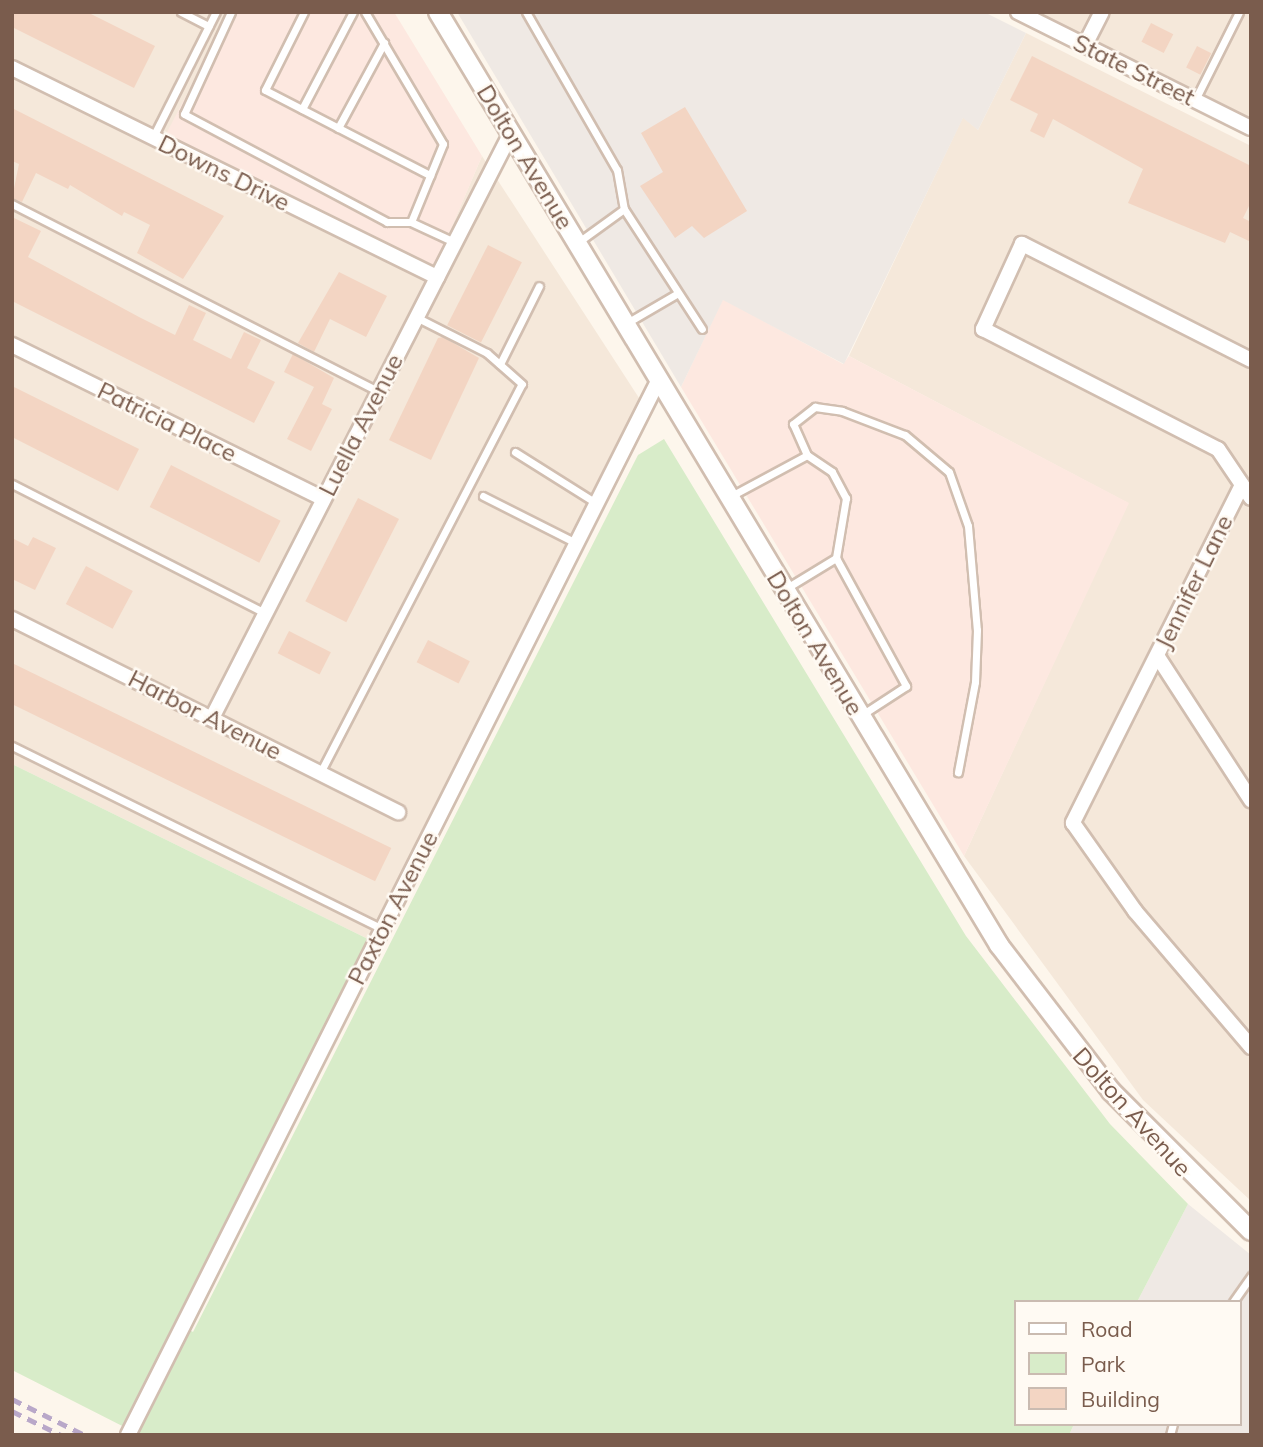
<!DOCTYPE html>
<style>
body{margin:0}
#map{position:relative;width:1263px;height:1447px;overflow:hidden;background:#fdf6ec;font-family:Mulish,sans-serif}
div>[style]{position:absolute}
.residential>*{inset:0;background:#f5e8da}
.commercial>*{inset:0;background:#fde8e0}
.industrial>*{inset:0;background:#efe9e4}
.green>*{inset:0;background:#d8ecc9}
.building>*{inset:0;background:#f3d5c3;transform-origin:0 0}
.roads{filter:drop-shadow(2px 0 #d1beb0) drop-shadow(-2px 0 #d1beb0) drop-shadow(0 2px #d1beb0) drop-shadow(0 -2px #d1beb0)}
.service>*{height:7px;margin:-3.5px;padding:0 3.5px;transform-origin:3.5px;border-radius:3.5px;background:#fff}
.minor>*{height:14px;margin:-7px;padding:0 7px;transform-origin:7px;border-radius:7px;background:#fff}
.tertiary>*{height:18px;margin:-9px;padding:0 9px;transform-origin:9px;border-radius:9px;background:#fff}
.rail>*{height:5px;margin-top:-2.5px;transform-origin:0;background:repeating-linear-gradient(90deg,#b9a8c9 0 10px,transparent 0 17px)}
span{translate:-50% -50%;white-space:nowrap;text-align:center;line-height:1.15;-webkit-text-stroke:5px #fffaf3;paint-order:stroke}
.street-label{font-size:24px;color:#7a5c4d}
.frame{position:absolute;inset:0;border:14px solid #7a5c4d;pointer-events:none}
.legend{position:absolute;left:1014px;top:1300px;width:228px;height:126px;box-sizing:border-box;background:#fffaf3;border:2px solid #cabbb1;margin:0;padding:9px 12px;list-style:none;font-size:21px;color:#7a5c4d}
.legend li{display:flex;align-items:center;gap:14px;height:35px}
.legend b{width:35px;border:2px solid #cabbb1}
</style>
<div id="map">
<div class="residential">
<div style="clip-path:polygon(12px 12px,230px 12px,434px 268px,482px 156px,641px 401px,368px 939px,12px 764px)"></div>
<div style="clip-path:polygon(1036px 12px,1251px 12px,1251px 118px)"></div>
<div style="clip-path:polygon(1026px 33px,1251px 146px,1251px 1201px,1143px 1100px,964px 856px,1128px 503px,849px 356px,963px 117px,978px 130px)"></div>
</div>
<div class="commercial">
<div style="clip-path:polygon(230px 12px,394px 12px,482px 156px,434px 269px,165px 136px)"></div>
<div style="clip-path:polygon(723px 299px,843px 364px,849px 356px,1129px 503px,964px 856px,681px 387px)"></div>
</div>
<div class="industrial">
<div style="clip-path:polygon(457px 12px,984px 12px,1026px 33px,978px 130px,963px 118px,844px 364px,723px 300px,681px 387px)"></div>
<div style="clip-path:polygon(1188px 1204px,1251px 1255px,1251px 1435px,1069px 1435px,1074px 1424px,1240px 1424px,1240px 1302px,1137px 1302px)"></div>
</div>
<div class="green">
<div style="clip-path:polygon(664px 439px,966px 936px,1110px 1124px,1188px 1204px,1137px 1302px,1016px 1302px,1016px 1424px,1074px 1424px,1069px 1435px,140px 1435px,12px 1370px,12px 764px,368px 939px,177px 1323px,193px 1332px,638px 455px)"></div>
</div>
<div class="building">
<div style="clip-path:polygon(12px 12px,87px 12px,155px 46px,134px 88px,12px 27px)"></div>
<div style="left:1151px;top:23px;width:25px;height:21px;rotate:27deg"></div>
<div style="left:1197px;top:46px;width:16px;height:24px;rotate:27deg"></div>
<div style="clip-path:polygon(1032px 56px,1251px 166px,1251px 202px,1243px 218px,1251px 222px,1251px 242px,1230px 232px,1225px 243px,1128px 203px,1143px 169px,1053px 119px,1044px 138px,1030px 131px,1038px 114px,1010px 100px)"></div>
<div style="clip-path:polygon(685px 107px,747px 211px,704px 238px,692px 226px,675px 238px,640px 186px,663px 172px,641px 133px)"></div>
<div style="clip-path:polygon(12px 108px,224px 216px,183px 279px,137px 253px,150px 225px,124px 212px,122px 216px,70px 185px,68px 189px,36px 173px,22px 202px,12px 198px,19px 164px,12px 161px)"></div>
<div style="clip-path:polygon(12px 211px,14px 218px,41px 231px,28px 257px,139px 317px,175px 335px,189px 305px,206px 313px,193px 340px,231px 359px,244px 332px,261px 340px,247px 368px,275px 382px,254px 423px,12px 301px)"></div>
<div style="left:488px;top:245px;width:38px;height:90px;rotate:27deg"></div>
<div style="clip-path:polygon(339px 272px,387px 296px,366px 337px,330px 319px,314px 352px,298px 343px)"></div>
<div style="clip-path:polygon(443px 337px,479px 358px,431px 460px,389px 440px,438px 338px)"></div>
<div style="clip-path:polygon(293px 354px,334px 378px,322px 404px,332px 409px,311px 451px,287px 439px,314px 387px,284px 372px)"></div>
<div style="clip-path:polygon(12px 386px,139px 449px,118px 491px,12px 437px)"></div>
<div style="left:171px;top:465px;width:123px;height:47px;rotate:27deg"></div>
<div style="left:358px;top:498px;width:46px;height:116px;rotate:27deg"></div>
<div style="clip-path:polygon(33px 537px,56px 548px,35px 590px,12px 579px,12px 538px,28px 546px)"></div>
<div style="left:86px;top:566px;width:53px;height:43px;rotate:28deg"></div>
<div style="left:289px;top:631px;width:47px;height:25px;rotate:27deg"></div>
<div style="left:428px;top:640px;width:47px;height:25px;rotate:27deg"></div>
<div style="left:12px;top:663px;width:422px;height:37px;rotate:26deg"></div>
</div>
<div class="roads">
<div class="service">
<div style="left:181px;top:12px;width:31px;rotate:27deg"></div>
<div style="left:231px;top:12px;width:112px;rotate:114.7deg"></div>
<div style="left:184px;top:114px;width:230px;rotate:28deg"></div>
<div style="left:387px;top:222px;width:24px"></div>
<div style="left:304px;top:12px;width:87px;rotate:116.6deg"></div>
<div style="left:265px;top:90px;width:186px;rotate:27.3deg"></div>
<div style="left:365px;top:12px;width:153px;rotate:59.4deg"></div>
<div style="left:443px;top:144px;width:84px;rotate:112.3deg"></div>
<div style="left:411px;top:222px;width:47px;rotate:24.9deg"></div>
<div style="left:526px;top:12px;width:182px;rotate:60.1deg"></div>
<div style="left:617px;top:170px;width:40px;rotate:80deg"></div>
<div style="left:1195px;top:100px;width:98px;rotate:-63.4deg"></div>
<div style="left:302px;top:109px;width:110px;rotate:-62.3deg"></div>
<div style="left:338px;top:128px;width:97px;rotate:-61.6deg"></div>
<div style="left:153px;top:137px;width:140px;rotate:-63.3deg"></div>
<div style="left:12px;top:204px;width:411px;rotate:27.1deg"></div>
<div style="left:577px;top:243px;width:58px;rotate:-35.9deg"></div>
<div style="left:624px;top:209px;width:143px;rotate:57deg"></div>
<div style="left:625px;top:324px;width:61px;rotate:-30.3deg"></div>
<div style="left:500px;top:364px;width:87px;rotate:-63.4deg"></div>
<div style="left:515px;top:452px;width:96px;rotate:32.2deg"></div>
<div style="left:807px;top:455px;width:30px;rotate:34deg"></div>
<div style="left:832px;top:472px;width:30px;rotate:62deg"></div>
<div style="left:846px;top:498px;width:61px;rotate:99.5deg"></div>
<div style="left:12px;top:484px;width:284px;rotate:27deg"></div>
<div style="left:483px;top:496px;width:104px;rotate:26.8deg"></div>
<div style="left:731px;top:496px;width:86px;rotate:-28.3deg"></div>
<div style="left:807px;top:455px;width:34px;rotate:-114deg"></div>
<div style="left:793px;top:424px;width:28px;rotate:-38deg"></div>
<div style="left:815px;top:407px;width:27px;rotate:8deg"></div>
<div style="left:842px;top:411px;width:67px;rotate:20.9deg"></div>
<div style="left:905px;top:435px;width:57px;rotate:40.1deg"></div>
<div style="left:949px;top:472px;width:57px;rotate:70.6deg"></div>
<div style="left:968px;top:526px;width:104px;rotate:85.1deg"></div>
<div style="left:977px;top:630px;width:52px;rotate:92.2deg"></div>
<div style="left:975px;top:682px;width:92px;rotate:100.7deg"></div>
<div style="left:785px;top:589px;width:60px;rotate:-31.3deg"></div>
<div style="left:836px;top:558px;width:146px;rotate:61.3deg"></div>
<div style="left:906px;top:686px;width:51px;rotate:146.9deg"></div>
<div style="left:12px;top:746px;width:414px;rotate:26.3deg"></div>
<div style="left:320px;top:773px;width:438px;rotate:-62.6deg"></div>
<div style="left:522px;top:384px;width:47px;rotate:-138.5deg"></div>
<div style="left:487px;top:353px;width:80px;rotate:-153.1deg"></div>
<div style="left:1233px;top:1302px;width:32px;rotate:-55deg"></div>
<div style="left:1170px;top:1435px;width:11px;rotate:-75deg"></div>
</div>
<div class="minor">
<div style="left:1018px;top:12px;width:260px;rotate:26.5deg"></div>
<div style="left:1085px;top:45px;width:37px;rotate:-63deg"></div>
<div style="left:12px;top:68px;width:474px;rotate:26.2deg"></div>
<div style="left:12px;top:345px;width:347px;rotate:26.3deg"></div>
<div style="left:1251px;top:360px;width:257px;rotate:-153.1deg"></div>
<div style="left:1022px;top:244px;width:94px;rotate:114.6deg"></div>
<div style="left:983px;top:329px;width:264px;rotate:27.1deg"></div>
<div style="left:1218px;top:449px;width:59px;rotate:56deg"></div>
<div style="left:1242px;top:485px;width:378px;rotate:116.6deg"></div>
<div style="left:1073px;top:823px;width:108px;rotate:54.8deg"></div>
<div style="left:1135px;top:911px;width:179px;rotate:49.5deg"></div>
<div style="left:12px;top:619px;width:432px;rotate:26.6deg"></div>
<div style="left:1158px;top:657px;width:171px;rotate:57deg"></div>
<div style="left:212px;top:718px;width:657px;rotate:-62.93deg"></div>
<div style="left:128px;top:1435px;width:1180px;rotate:-63.3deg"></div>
</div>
<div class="tertiary">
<div style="left:438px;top:12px;width:1089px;rotate:58.98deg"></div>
<div style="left:999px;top:945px;width:184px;rotate:52.5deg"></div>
<div style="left:1111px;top:1091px;width:198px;rotate:45deg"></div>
</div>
</div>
<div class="rail">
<div style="left:12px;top:1399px;width:81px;rotate:26.3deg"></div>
<div style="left:12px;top:1411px;width:55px;rotate:26.1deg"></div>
</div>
<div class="street-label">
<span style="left:1134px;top:70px;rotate:26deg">State Street</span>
<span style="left:525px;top:157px;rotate:59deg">Dolton Avenue</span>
<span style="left:224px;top:173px;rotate:26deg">Downs Drive</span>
<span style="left:167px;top:422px;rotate:26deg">Patricia Place</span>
<span style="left:361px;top:425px;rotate:-63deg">Luella Avenue</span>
<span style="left:1194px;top:582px;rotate:-64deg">Jennifer Lane</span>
<span style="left:815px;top:643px;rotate:59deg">Dolton Avenue</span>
<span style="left:205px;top:715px;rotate:27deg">Harbor Avenue</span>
<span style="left:393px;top:908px;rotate:-63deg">Paxton Avenue</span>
<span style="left:1132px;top:1112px;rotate:48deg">Dolton Avenue</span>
</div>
<div class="frame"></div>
<ul class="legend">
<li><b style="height:9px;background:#fff"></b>Road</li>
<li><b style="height:19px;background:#d8ecc9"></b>Park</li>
<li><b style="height:19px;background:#f3d5c3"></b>Building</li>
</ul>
</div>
